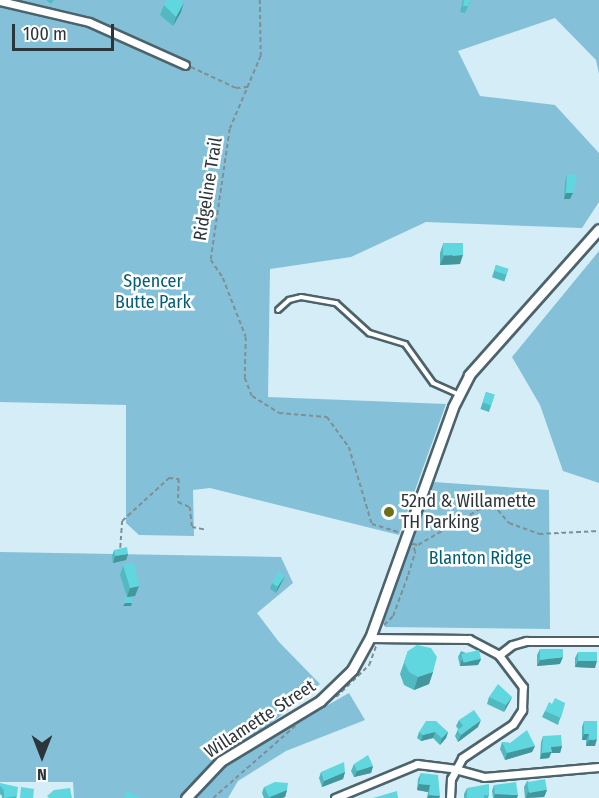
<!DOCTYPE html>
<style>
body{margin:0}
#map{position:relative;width:599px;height:798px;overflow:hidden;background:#d4edf7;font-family:"Fira Sans Condensed",sans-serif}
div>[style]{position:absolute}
.green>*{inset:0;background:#84c1d9}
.path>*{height:1.5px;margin-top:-0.75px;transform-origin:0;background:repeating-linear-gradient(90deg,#7e8f96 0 4.5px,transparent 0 7.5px)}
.roads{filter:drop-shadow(2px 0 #4d636c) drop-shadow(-2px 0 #4d636c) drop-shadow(0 2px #4d636c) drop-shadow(0 -2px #4d636c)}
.lane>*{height:4px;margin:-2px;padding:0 2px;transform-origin:2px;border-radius:2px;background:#fff}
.street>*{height:7px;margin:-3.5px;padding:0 3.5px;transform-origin:3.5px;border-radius:3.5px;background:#fff}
.secondary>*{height:9px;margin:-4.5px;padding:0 4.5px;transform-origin:4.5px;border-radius:4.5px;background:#fff}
.wall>*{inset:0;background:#53b9c0;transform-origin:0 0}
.shaded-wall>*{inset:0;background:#43969c}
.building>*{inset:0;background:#60d7df;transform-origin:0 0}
.dots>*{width:16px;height:16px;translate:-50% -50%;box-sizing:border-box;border:3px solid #fff;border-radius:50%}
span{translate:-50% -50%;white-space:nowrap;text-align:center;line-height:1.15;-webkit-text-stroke:5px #fff;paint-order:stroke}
.street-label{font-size:18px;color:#2c363a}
.park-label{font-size:18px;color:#045d75}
.poi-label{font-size:18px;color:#2c363a}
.left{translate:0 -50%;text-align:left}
.north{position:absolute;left:12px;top:726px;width:60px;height:60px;-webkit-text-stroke:4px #fff;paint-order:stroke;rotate:180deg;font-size:16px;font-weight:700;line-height:24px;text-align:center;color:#2c363a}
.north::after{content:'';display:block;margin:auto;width:21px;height:27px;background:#2c363a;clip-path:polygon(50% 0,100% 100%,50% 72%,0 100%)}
.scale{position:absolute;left:12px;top:24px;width:102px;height:27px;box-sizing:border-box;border:3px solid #2c363a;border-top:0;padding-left:8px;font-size:18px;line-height:21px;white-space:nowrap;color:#2c363a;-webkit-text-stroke:4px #fff;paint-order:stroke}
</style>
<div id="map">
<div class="green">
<div style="clip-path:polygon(0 0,599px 0,599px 74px,596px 60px,555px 18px,458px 51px,480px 96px,555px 105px,599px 153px,599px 202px,582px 228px,426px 222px,351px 257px,270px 269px,268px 397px,446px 404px,399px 535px,210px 488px,193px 490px,194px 536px,139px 535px,126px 523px,126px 405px,0 402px)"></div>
<div style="clip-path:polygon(599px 251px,599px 483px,563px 471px,540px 405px,512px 357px)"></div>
<div style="clip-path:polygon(433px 482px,549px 490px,550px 629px,385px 627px,382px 622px)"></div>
<div style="clip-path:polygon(0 552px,281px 557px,293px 583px,257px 613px,279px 642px,320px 684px,239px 749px,188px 798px,74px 798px,73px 782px,0 782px)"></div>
<div style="clip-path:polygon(349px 693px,365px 720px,286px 751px,238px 781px,228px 798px,192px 798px,208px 778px,231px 760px)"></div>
</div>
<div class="path">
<div style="left:260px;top:0;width:56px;rotate:89deg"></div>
<div style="left:261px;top:56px;width:79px;rotate:113deg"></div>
<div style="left:230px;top:129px;width:132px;rotate:98.3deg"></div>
<div style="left:211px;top:260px;width:22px;rotate:56deg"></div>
<div style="left:223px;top:278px;width:63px;rotate:68.7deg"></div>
<div style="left:246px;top:337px;width:41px;rotate:91.4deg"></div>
<div style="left:245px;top:378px;width:19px;rotate:69deg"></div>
<div style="left:252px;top:396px;width:32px;rotate:32deg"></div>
<div style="left:279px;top:413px;width:48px;rotate:4.8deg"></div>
<div style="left:327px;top:417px;width:37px;rotate:54deg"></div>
<div style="left:349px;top:447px;width:80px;rotate:73.4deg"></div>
<div style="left:372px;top:524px;width:30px;rotate:17deg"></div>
<div style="left:191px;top:67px;width:50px;rotate:25deg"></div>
<div style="left:236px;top:88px;width:12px;rotate:-5deg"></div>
<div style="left:413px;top:544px;width:5px;rotate:11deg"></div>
<div style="left:418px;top:545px;width:78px;rotate:-30.2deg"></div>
<div style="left:485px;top:506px;width:14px;rotate:17deg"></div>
<div style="left:498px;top:510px;width:17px;rotate:50deg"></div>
<div style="left:509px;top:523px;width:32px;rotate:20deg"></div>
<div style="left:539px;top:534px;width:60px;rotate:-2.9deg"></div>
<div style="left:120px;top:548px;width:27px;rotate:-86deg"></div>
<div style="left:122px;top:521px;width:64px;rotate:-42.5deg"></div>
<div style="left:169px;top:478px;width:10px;rotate:6deg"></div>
<div style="left:179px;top:479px;width:23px;rotate:92deg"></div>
<div style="left:178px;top:502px;width:13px;rotate:23deg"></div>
<div style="left:190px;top:507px;width:20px;rotate:84deg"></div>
<div style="left:192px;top:527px;width:15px;rotate:11deg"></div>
<div style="left:384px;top:625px;width:13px;rotate:-45deg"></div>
<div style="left:393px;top:616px;width:44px;rotate:-69.9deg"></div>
<div style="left:408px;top:575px;width:24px;rotate:-73deg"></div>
<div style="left:415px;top:552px;width:9px;rotate:-111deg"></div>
<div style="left:336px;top:697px;width:46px;rotate:-44.1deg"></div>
<div style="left:369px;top:665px;width:20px;rotate:-70deg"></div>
<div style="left:213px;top:798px;width:111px;rotate:-41.3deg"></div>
</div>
<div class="roads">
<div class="lane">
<div style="left:278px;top:310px;width:15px;rotate:-42deg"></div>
<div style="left:289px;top:300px;width:12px;rotate:-14deg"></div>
<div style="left:301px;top:297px;width:36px;rotate:10deg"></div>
<div style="left:336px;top:303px;width:45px;rotate:42.3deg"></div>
<div style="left:369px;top:333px;width:38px;rotate:17deg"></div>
<div style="left:405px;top:344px;width:48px;rotate:54.3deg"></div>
<div style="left:433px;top:383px;width:27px;rotate:24deg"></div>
</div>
<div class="street">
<div style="left:0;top:1px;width:91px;rotate:13.3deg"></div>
<div style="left:89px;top:22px;width:105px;rotate:24.1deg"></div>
<div style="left:370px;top:638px;width:99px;rotate:0.6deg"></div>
<div style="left:469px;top:639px;width:34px;rotate:28deg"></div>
<div style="left:499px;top:655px;width:16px;rotate:-38deg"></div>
<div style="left:512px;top:645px;width:15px;rotate:-16deg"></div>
<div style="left:526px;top:641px;width:73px"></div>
<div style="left:335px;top:798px;width:89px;rotate:-22.5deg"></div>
<div style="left:417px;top:764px;width:38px;rotate:7deg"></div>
<div style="left:455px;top:769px;width:30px;rotate:15deg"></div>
<div style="left:484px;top:777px;width:115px;rotate:-5deg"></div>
<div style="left:450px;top:798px;width:19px;rotate:-87deg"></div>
<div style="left:451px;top:779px;width:24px;rotate:-62deg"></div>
<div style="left:462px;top:758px;width:61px;rotate:-33.7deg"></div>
<div style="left:513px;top:724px;width:17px;rotate:-57deg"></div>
<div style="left:522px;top:710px;width:23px;rotate:-88deg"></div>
<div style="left:523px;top:687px;width:40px;rotate:-127deg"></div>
</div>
<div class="secondary">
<div style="left:186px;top:798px;width:51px;rotate:-46.6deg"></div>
<div style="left:221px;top:761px;width:116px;rotate:-31.2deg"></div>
<div style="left:320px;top:701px;width:45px;rotate:-44.1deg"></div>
<div style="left:352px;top:670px;width:37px;rotate:-61deg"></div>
<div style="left:370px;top:638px;width:245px;rotate:-70.2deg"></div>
<div style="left:453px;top:407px;width:36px;rotate:-63deg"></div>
<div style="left:469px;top:375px;width:195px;rotate:-48.3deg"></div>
</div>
</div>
<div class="wall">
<div style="clip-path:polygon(46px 0,54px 0,51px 4px)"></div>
<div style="clip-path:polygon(463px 0,471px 0,465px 13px,460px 12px)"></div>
<div style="clip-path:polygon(164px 5px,181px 12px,173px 26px,160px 15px)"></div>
<div style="clip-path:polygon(567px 174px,570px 199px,564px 199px,565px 181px)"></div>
<div style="clip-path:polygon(443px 244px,460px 264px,440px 265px,440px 253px)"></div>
<div style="left:496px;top:265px;width:13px;height:13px;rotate:18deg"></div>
<div style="left:486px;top:392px;width:9px;height:18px;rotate:18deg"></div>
<div style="clip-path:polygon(114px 550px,128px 554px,126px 560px,113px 563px,112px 556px)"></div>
<div style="clip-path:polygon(123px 565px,135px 596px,127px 597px,120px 575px)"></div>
<div style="clip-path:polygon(285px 576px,282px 582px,276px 593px,270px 589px,272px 583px)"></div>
<div style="clip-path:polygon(540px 649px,560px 664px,537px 666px,537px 655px)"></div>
<div style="clip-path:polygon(408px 651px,433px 672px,429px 684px,414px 690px,404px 685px,400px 674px)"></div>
<div style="clip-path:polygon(461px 651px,481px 659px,478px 665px,460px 666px,458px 657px)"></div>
<div style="clip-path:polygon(578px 652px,595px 668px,575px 667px,575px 658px)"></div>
<div style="clip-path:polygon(489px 697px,512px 697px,509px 703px,504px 712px,487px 704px)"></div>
<div style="clip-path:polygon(565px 703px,558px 725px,542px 717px,545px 711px,552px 704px)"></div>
<div style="clip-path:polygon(459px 720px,478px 727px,458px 742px,455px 736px,458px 729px,456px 726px)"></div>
<div style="clip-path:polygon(584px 721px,595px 746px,586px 746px,586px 740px,582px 740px,582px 727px)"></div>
<div style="clip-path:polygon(419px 732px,448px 732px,446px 738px,440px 745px,433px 738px,421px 741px,417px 738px)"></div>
<div style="clip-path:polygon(543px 736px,562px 746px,560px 753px,551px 753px,549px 758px,540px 759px,541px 742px)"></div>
<div style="clip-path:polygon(502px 742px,535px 746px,532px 752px,505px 760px,500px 749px)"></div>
<div style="clip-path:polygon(354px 764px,373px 766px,371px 773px,354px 777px,351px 771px)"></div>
<div style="clip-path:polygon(321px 772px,345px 772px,343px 779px,322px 787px,319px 778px)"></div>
<div style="clip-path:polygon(421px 773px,440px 796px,439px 798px,427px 798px,428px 792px,417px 790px,418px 779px)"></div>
<div style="clip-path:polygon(527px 781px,547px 790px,544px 797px,525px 798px,524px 787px)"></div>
<div style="clip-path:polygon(0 783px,17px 796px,16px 798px,2px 798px,2px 796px,0 794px)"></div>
<div style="clip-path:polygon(494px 785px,517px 798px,493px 798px,492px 791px)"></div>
<div style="clip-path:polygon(264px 787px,287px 790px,285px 797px,282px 798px,264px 798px,262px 793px)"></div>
<div style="clip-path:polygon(467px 788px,489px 795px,488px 798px,464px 798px,464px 794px)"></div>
</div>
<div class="shaded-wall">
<div style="clip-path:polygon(184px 2px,181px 12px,173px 26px,176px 17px)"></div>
<div style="clip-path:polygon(566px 193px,573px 193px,570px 199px,564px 199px)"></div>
<div style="clip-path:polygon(463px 255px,460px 264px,440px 265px,444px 256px)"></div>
<div style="clip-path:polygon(128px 554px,126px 560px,113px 563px,115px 556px)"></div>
<div style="clip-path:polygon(285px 576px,282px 582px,276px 593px,278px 586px)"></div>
<div style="clip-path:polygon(139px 586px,135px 596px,127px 597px,130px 588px)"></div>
<div style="clip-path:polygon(125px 603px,132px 603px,131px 606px,123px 606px)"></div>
<div style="clip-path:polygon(563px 657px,560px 664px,537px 666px,540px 660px)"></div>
<div style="clip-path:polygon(481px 659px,478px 665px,460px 666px,462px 660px)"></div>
<div style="clip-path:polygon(578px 661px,597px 661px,595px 668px,575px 667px)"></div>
<div style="clip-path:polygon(433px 672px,429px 684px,414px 690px,418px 677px)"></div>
<div style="clip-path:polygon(512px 697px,509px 703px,504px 712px,506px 705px)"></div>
<div style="clip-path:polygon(481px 720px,478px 727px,458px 742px,461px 735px)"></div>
<div style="clip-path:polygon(435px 732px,433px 738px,421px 741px,423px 735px)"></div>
<div style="clip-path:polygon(448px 732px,446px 738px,440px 745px,442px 738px)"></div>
<div style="clip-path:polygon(584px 734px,589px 734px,586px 740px,582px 740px)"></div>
<div style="clip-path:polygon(597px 739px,595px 746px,586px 746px,589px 740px)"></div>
<div style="clip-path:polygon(535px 746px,532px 752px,505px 760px,507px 753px)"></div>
<div style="clip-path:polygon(562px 746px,560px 753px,551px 753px,549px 758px,540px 759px,542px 753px,551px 747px)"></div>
<div style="clip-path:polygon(373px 766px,371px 773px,354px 777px,357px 771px)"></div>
<div style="clip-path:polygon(345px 772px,343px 779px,322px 787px,324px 781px)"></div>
<div style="clip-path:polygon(419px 784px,430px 785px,428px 792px,417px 790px)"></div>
<div style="clip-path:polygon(287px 790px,285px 797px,282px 798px,269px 798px)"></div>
<div style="clip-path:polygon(547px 790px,544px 797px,526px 798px,528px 792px)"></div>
<div style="clip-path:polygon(495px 794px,518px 795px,517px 798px,494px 798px)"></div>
<div style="clip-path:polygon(429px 795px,440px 796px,439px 798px,427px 798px)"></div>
</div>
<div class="building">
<div style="clip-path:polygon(167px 0,180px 0,184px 2px,176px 17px,164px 5px)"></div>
<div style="clip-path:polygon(464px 0,471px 0,468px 6px,463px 6px)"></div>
<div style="clip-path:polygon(567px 174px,577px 175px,573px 193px,566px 193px)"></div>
<div style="left:463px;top:243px;width:12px;height:20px;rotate:90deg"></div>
<div style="left:496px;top:265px;width:13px;height:6px;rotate:18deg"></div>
<div style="left:486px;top:392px;width:9px;height:11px;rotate:18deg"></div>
<div style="clip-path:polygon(127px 547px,128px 554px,115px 556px,114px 550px)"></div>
<div style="clip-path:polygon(134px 563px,139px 586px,130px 588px,123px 565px)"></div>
<div style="left:279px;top:572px;width:7px;height:13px;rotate:34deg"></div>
<div style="left:125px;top:598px;width:7px;height:5px"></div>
<div style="clip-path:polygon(417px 645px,431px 648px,437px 657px,433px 672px,418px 677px,409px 672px,404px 662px,408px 651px)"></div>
<div style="clip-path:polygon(540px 649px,563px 649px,563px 657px,540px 660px)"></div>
<div style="left:479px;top:650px;width:9px;height:18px;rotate:77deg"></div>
<div style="left:578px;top:652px;width:19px;height:9px"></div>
<div style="clip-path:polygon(498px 684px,512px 697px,506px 705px,489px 697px)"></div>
<div style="clip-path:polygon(555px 698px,565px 703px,561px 718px,545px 711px,549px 702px,552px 704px)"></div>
<div style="clip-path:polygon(474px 710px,481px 720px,461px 735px,457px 730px,463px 726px,459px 720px)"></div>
<div style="clip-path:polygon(426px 721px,436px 721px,448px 732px,442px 738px,435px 732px,423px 735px,419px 732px)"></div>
<div style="clip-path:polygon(584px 721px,597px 721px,597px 739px,589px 740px,589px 734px,584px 734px)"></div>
<div style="clip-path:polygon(527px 730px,535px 746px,507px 753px,502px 742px,510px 743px)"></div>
<div style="clip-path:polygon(561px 735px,562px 746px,551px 747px,552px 752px,542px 753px,543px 736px)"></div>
<div style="clip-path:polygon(368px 755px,373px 766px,357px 771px,354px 764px)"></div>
<div style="clip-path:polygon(344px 762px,345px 772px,324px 781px,321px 772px)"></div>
<div style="clip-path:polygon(421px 773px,438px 775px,440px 796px,429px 795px,430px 785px,419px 784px)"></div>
<div style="left:545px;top:779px;width:11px;height:18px;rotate:80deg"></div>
<div style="clip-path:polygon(275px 782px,288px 783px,287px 790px,269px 797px,264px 787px)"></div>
<div style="clip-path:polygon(516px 782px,518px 795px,495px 794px,494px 785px)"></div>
<div style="clip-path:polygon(0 783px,18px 787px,17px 796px,4px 798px,4px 790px,0 786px)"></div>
<div style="clip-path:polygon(489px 784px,489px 795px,484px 795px,484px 798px,467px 798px,467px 788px)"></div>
<div style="clip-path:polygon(21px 787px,34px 789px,33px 798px,20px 798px)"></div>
<div style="clip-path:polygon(70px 788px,72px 798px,49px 798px,47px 796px,54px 790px)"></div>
<div style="clip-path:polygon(126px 791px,142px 798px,124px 798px)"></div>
<div style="clip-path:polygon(397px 791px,398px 798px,373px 798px)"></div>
</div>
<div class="dots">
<div style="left:389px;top:512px;background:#6b7117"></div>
</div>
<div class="street-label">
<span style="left:208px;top:189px;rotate:-81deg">Ridgeline Trail</span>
<span style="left:260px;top:719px;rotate:-33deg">Willamette Street</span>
</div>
<div class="park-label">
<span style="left:153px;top:292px">Spencer<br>Butte Park</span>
<span style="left:480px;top:558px">Blanton Ridge</span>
</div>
<div class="poi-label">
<span class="left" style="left:401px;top:512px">52nd &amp; Willamette<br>TH Parking</span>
</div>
<div class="north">N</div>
<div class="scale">100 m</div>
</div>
